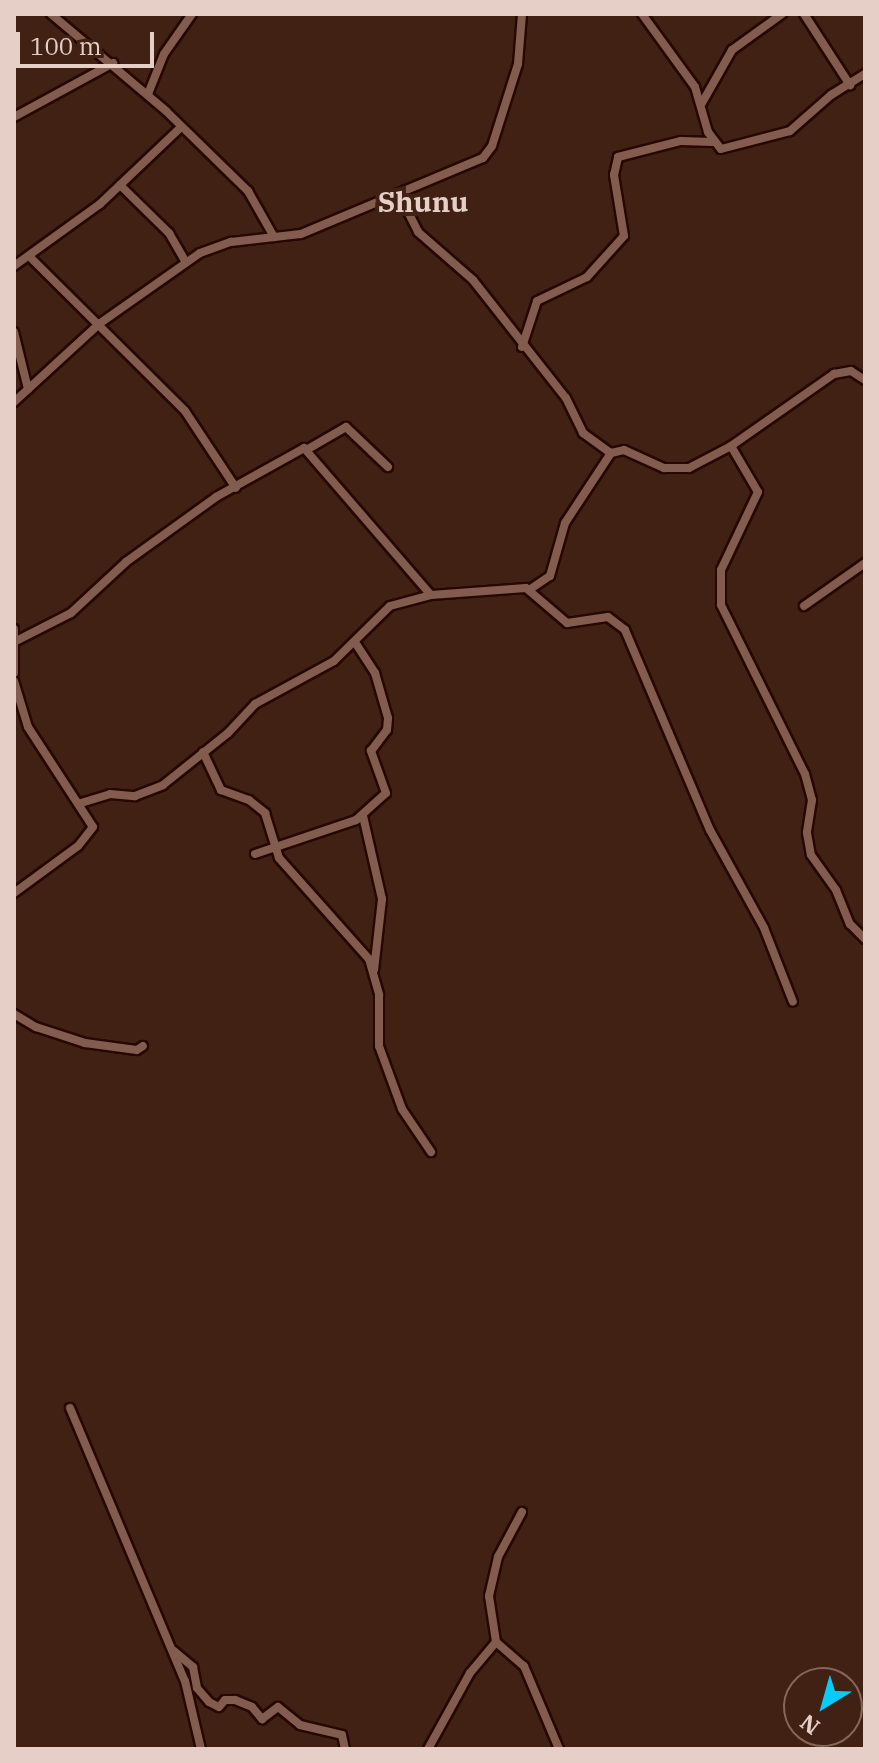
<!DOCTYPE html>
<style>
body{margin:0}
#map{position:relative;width:879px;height:1763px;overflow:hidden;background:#412113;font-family:"IBM Plex Serif",serif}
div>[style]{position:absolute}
.roads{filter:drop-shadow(2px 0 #260800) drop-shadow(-2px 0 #260800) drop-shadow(0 2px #260800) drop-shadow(0 -2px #260800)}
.minor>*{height:8px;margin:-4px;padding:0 4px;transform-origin:4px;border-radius:4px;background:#825c4e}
span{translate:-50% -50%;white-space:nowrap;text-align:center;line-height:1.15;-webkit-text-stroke:8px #412113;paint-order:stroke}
.quarter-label{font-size:28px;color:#e5cfc6;font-weight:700}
.frame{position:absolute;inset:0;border:16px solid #e5cfc6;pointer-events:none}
.north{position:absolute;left:783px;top:1667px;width:80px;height:80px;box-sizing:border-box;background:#412113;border:2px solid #83675b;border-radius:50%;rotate:217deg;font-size:22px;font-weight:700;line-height:32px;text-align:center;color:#e5cfc6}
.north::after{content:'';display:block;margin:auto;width:28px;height:36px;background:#07cbf9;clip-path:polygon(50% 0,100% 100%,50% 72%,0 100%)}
.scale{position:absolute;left:16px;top:32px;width:138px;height:36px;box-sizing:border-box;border:4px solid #e5cfc6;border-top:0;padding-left:10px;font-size:24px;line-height:28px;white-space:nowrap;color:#e5cfc6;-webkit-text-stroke:6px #412113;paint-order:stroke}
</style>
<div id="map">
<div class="roads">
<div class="minor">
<div style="left:51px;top:14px;width:150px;rotate:40.1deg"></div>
<div style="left:166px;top:111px;width:115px;rotate:44.3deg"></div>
<div style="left:248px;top:191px;width:53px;rotate:60.5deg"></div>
<div style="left:642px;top:14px;width:90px;rotate:54deg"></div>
<div style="left:695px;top:87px;width:47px;rotate:73.9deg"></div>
<div style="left:708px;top:132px;width:21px;rotate:53deg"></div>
<div style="left:721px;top:149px;width:71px;rotate:-14.6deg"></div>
<div style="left:790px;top:131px;width:55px;rotate:-41.3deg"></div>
<div style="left:831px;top:95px;width:40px;rotate:-32deg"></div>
<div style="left:804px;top:14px;width:85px;rotate:57.1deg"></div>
<div style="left:148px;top:94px;width:43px;rotate:-68.2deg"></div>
<div style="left:164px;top:54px;width:49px;rotate:-55deg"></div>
<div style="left:702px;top:103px;width:61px;rotate:-60.5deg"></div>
<div style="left:732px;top:50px;width:62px;rotate:-35.8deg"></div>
<div style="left:14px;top:117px;width:113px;rotate:-28.6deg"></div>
<div style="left:120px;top:185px;width:69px;rotate:44.4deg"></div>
<div style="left:169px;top:233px;width:32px;rotate:60deg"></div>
<div style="left:391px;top:200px;width:15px;rotate:23deg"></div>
<div style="left:405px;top:206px;width:29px;rotate:63deg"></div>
<div style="left:418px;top:232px;width:73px;rotate:41.1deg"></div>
<div style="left:473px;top:280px;width:150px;rotate:51.8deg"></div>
<div style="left:566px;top:398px;width:39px;rotate:64deg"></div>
<div style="left:583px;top:433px;width:34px;rotate:36deg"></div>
<div style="left:31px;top:258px;width:217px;rotate:44.8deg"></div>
<div style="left:185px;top:411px;width:92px;rotate:56.5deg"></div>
<div style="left:14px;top:266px;width:106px;rotate:-35.8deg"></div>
<div style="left:100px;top:204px;width:112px;rotate:-43.5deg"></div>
<div style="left:14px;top:332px;width:59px;rotate:76.2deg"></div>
<div style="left:522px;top:347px;width:48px;rotate:-71.9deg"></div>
<div style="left:537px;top:301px;width:55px;rotate:-25.6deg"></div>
<div style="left:587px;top:277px;width:55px;rotate:-47.9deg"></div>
<div style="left:624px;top:236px;width:62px;rotate:-99.3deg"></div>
<div style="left:614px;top:175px;width:18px;rotate:-77deg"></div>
<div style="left:618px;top:157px;width:65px;rotate:-14.3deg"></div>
<div style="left:681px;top:141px;width:32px;rotate:2deg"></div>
<div style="left:14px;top:402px;width:115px;rotate:-42.5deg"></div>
<div style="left:99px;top:324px;width:123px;rotate:-35.1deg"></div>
<div style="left:200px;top:253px;width:33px;rotate:-20deg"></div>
<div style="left:231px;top:242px;width:70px;rotate:-6.5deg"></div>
<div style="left:301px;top:234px;width:197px;rotate:-22.7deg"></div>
<div style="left:483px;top:158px;width:15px;rotate:-53deg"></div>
<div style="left:492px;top:146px;width:86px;rotate:-72.4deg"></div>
<div style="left:518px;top:64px;width:50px;rotate:-85.4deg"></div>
<div style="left:731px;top:446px;width:53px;rotate:59.6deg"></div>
<div style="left:758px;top:492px;width:86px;rotate:115.4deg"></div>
<div style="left:721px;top:570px;width:35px;rotate:90deg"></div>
<div style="left:721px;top:605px;width:189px;rotate:63.6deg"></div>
<div style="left:805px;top:774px;width:27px;rotate:75deg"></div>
<div style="left:812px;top:800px;width:33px;rotate:99deg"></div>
<div style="left:807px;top:833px;width:22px;rotate:80deg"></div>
<div style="left:811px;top:855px;width:43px;rotate:54.5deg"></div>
<div style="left:836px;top:890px;width:37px;rotate:68deg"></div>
<div style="left:850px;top:924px;width:21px;rotate:45deg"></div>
<div style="left:308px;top:449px;width:44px;rotate:-30.1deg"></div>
<div style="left:346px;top:427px;width:58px;rotate:43.6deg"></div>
<div style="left:529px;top:590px;width:25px;rotate:-34deg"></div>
<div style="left:550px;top:576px;width:55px;rotate:-74.2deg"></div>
<div style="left:565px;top:523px;width:84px;rotate:-56.7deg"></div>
<div style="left:611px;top:453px;width:13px;rotate:-13deg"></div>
<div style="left:624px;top:450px;width:44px;rotate:24.2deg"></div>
<div style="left:664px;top:468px;width:25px"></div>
<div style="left:689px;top:468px;width:47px;rotate:-27.6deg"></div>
<div style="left:731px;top:446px;width:126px;rotate:-35deg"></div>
<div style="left:834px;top:374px;width:17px;rotate:-10deg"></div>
<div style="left:851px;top:371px;width:17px;rotate:33deg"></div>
<div style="left:804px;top:606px;width:75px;rotate:-35.2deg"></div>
<div style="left:14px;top:629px;width:44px;rotate:90deg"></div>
<div style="left:16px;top:641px;width:62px;rotate:-27deg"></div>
<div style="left:71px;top:613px;width:75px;rotate:-42.8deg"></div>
<div style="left:126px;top:562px;width:111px;rotate:-35.8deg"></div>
<div style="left:216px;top:497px;width:101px;rotate:-29.1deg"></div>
<div style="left:304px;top:448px;width:194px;rotate:49.2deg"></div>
<div style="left:14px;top:681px;width:48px;rotate:73.1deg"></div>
<div style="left:28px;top:727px;width:119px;rotate:57deg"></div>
<div style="left:93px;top:827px;width:24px;rotate:128deg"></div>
<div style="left:78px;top:846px;width:79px;rotate:143.7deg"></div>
<div style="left:203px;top:752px;width:42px;rotate:64.7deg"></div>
<div style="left:221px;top:790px;width:30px;rotate:20deg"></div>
<div style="left:249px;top:800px;width:21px;rotate:39deg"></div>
<div style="left:265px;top:813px;width:47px;rotate:72.7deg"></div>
<div style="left:279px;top:858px;width:135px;rotate:48.3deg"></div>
<div style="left:369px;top:959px;width:37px;rotate:74deg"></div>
<div style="left:379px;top:995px;width:51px;rotate:90deg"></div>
<div style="left:379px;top:1046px;width:67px;rotate:69.9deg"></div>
<div style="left:402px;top:1109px;width:52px;rotate:56deg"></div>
<div style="left:81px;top:803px;width:30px;rotate:-17deg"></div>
<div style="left:110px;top:794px;width:25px;rotate:5deg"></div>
<div style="left:135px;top:796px;width:30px;rotate:-21deg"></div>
<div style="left:163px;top:785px;width:83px;rotate:-38.7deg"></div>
<div style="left:228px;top:733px;width:40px;rotate:-47deg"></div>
<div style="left:255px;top:704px;width:90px;rotate:-28.6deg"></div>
<div style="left:334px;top:661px;width:78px;rotate:-44.5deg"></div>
<div style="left:390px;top:606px;width:42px;rotate:-15deg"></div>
<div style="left:431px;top:595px;width:95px;rotate:-4.2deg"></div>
<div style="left:526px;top:588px;width:54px;rotate:40.5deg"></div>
<div style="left:567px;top:623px;width:41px;rotate:-8.3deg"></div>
<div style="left:608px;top:617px;width:21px;rotate:37deg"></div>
<div style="left:625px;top:630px;width:217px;rotate:67deg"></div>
<div style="left:710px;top:830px;width:112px;rotate:61.1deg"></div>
<div style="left:764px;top:928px;width:79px;rotate:68.6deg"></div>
<div style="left:363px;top:816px;width:85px;rotate:77.1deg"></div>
<div style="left:382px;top:899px;width:71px;rotate:96.4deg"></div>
<div style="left:255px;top:854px;width:107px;rotate:-18.6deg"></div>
<div style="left:356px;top:820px;width:40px;rotate:-42deg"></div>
<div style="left:386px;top:793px;width:45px;rotate:-109.7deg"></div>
<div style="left:371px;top:751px;width:26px;rotate:-53deg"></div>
<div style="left:387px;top:730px;width:12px;rotate:-85deg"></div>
<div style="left:388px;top:718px;width:47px;rotate:-106.1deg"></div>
<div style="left:375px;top:673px;width:37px;rotate:-123deg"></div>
<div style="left:14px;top:1014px;width:26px;rotate:31deg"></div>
<div style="left:36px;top:1027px;width:52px;rotate:18.1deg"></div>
<div style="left:85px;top:1043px;width:52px;rotate:7.7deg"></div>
<div style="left:137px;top:1050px;width:7px;rotate:-34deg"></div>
<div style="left:70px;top:1408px;width:296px;rotate:67.2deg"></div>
<div style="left:185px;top:1681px;width:70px;rotate:76.8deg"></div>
<div style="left:522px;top:1512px;width:51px;rotate:118.1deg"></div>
<div style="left:498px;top:1557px;width:40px;rotate:103deg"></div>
<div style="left:489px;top:1596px;width:47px;rotate:81.3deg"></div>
<div style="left:496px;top:1642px;width:37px;rotate:41deg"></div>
<div style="left:524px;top:1666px;width:90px;rotate:67.1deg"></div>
<div style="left:174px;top:1651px;width:25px;rotate:40deg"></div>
<div style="left:193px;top:1667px;width:21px;rotate:79deg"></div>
<div style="left:197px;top:1688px;width:18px;rotate:49deg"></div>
<div style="left:209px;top:1702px;width:11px;rotate:27deg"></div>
<div style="left:219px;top:1707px;width:9px;rotate:-49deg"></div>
<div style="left:225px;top:1700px;width:10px"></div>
<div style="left:235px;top:1700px;width:18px;rotate:22deg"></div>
<div style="left:252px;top:1707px;width:16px;rotate:50deg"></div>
<div style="left:262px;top:1719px;width:20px;rotate:-37deg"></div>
<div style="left:278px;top:1707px;width:28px;rotate:39deg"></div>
<div style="left:300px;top:1725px;width:43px;rotate:13.4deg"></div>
<div style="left:342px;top:1735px;width:14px;rotate:78deg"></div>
<div style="left:428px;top:1749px;width:87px;rotate:-61.1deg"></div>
<div style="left:470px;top:1673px;width:40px;rotate:-50deg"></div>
</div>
</div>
<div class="quarter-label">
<span style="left:423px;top:202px">Shunu</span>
</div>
<div class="frame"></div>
<div class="north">N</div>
<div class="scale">100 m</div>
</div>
